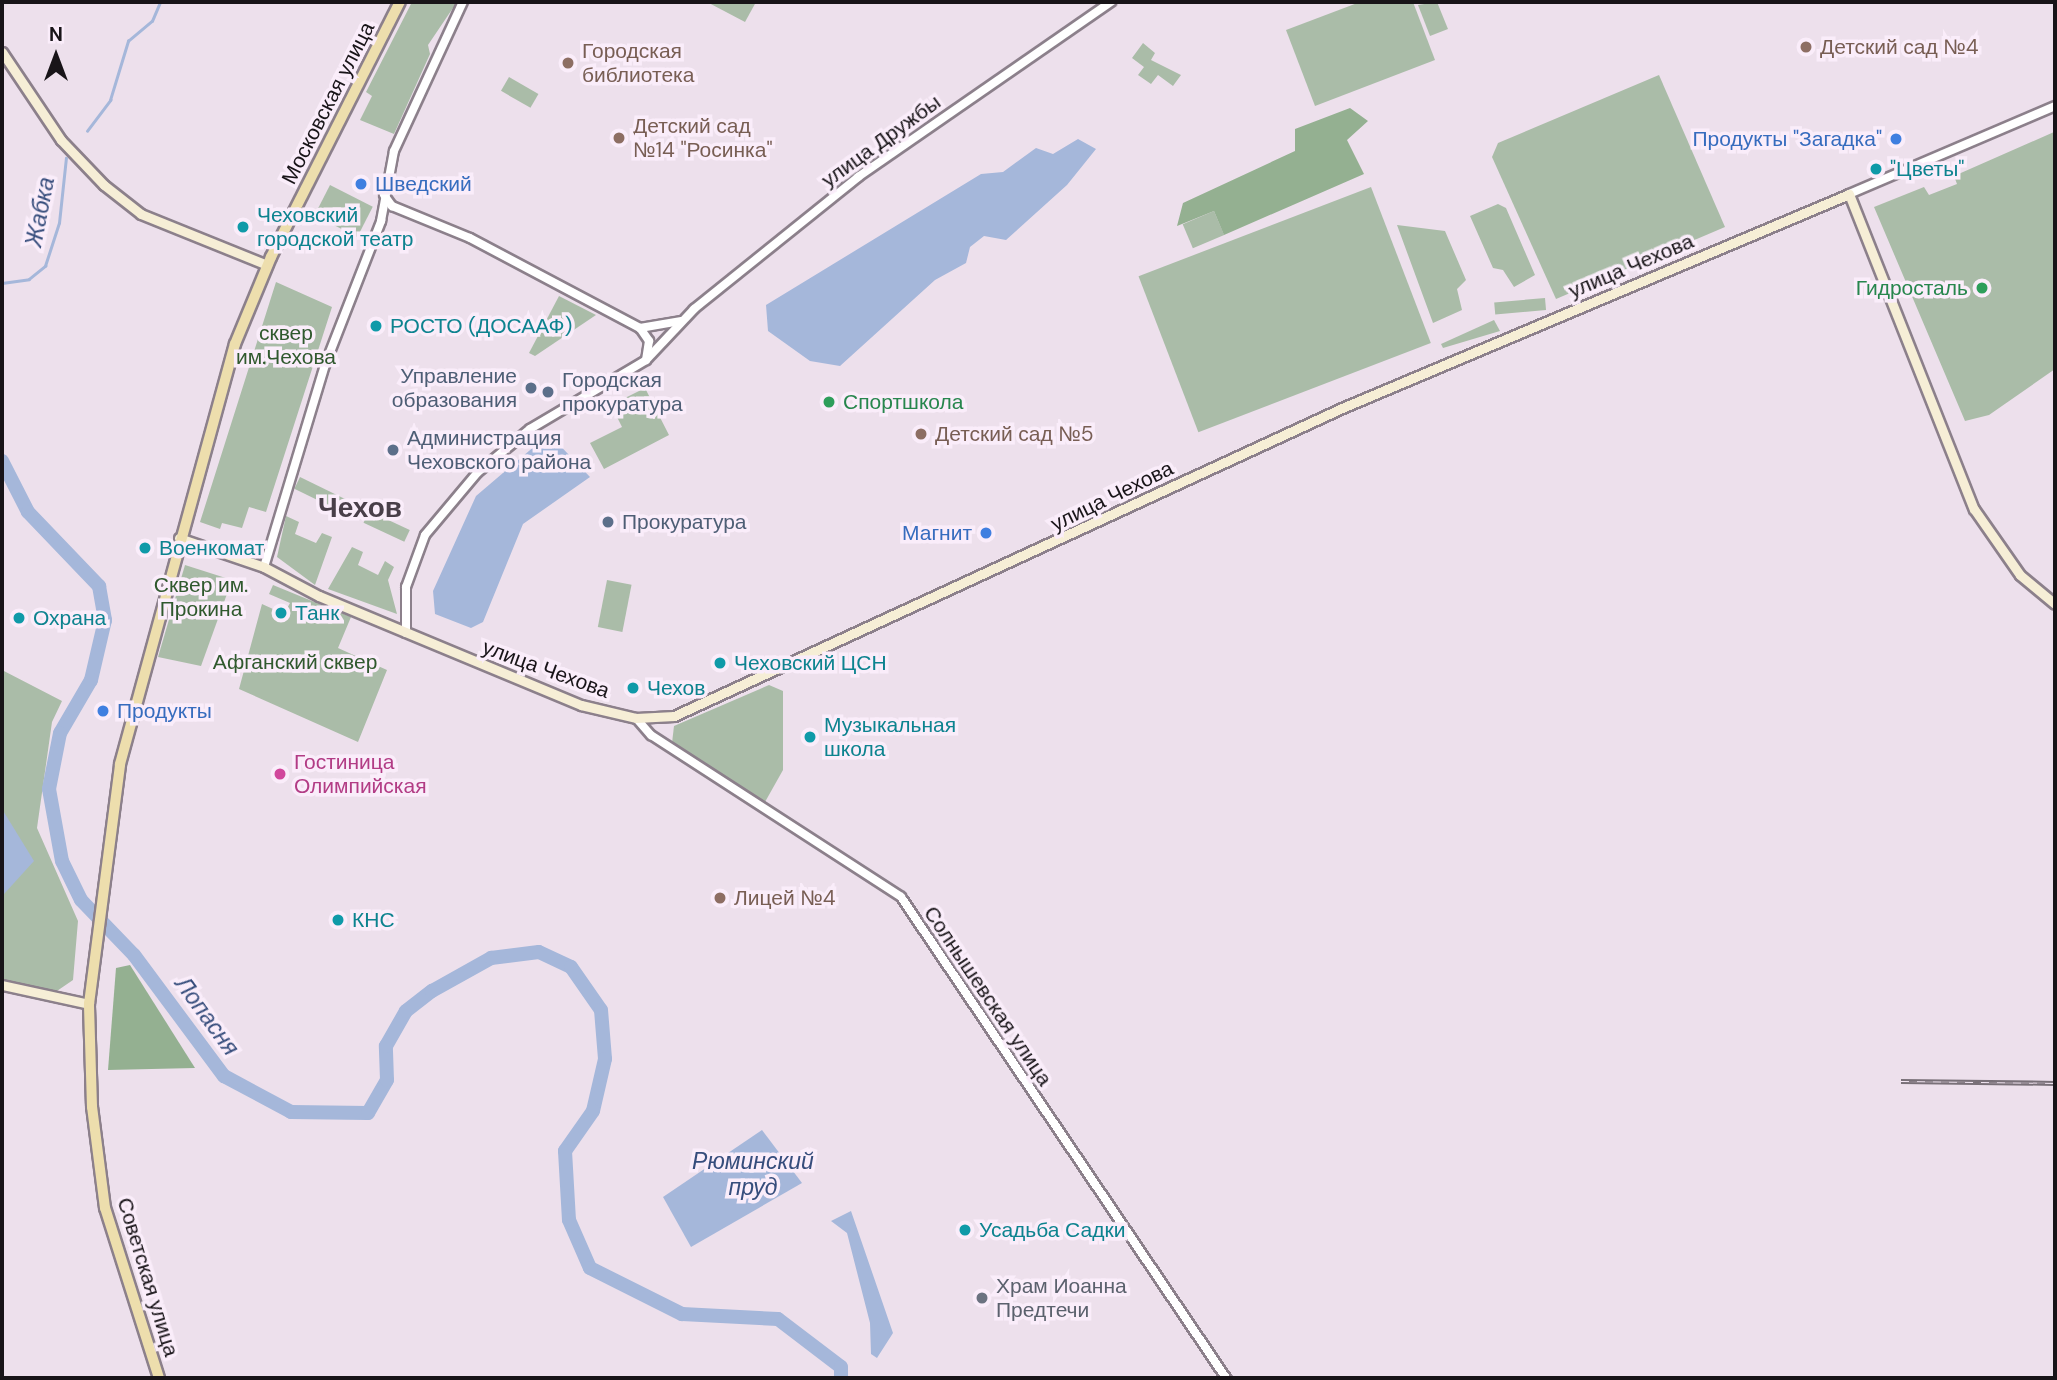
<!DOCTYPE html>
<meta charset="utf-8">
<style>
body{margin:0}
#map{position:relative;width:2057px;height:1380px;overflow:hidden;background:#ede0ec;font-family:"DM Sans",sans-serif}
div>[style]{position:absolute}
.green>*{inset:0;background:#aabca8;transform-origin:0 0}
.forest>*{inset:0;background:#94b091}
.water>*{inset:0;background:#a5b7da}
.stream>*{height:2.5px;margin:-1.25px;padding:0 1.25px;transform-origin:1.25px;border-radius:1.25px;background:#a5b7da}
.river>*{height:14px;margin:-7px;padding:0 7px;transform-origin:7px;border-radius:7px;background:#a5b7da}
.roads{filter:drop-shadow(2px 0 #8c808b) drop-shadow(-2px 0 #8c808b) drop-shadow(0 2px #8c808b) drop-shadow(0 -2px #8c808b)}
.tertiary>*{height:8px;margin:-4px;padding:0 4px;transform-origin:4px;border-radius:4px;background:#fff}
.secondary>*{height:9px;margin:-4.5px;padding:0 4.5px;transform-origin:4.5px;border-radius:4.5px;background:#f6eed6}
.primary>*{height:10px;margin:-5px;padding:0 5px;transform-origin:5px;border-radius:5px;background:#eddead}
.rail>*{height:5px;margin-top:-2.5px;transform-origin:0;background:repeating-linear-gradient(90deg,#faedfa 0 8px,#797078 0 16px);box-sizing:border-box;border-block:2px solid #797078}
.dots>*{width:19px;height:19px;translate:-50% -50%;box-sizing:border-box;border:4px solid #faedfa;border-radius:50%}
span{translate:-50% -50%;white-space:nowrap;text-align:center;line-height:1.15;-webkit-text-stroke:7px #faedfa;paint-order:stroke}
.education-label{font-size:21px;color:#785e54}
.left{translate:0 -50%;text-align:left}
.street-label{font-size:21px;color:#181418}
.shop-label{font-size:21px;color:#366cbe}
.right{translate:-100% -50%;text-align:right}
.culture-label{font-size:21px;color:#0d838f}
.leisure-label{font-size:21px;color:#27864d}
.park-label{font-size:21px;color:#30592e}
.service-label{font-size:21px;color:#4e5e75}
.hotel-label{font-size:21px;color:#b23c85}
.worship-label{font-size:21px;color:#5b616d}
.water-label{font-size:23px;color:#364d7c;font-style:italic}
.district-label{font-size:28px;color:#493f49;font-weight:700}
.frame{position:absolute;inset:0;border:4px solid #181418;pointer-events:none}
.north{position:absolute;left:21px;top:21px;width:70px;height:70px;-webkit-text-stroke:5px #faedfa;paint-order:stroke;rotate:0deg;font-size:19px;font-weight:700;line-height:28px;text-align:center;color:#181418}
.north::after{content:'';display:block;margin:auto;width:24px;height:32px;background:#181418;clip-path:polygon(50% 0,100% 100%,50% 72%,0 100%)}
</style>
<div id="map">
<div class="green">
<div style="clip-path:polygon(412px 2px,457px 2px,428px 45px,430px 54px,394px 134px,360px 120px,372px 96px,366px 92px)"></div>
<div style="clip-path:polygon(707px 2px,756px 2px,745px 22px)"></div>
<div style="clip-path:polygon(1360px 2px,1413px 2px,1435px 60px,1315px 106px,1286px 30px)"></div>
<div style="clip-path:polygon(1437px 2px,1448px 29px,1430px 36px,1418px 5px)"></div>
<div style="clip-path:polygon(1143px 43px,1155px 53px,1151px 60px,1181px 75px,1173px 86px,1158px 75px,1151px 84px,1138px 75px,1144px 67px,1132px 58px)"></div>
<div style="clip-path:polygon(1659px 75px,1725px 227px,1556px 299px,1492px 157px,1498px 143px)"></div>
<div style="left:509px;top:77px;width:34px;height:16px;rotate:30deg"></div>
<div style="clip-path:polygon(2054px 132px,2055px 369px,1989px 415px,1965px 421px,1874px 207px,1924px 187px,1929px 195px,1957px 184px,1954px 176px)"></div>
<div style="left:330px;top:185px;width:48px;height:34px;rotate:27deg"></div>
<div style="left:1371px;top:187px;width:167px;height:249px;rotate:69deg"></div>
<div style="clip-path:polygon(1498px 204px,1506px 208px,1535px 275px,1514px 287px,1503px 270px,1493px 268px,1470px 216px)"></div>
<div style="left:1214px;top:211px;width:26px;height:34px;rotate:67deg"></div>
<div style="clip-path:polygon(1397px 225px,1445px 231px,1466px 280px,1457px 289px,1462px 310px,1433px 323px)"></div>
<div style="clip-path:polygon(276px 282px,332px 307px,266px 512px,249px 507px,242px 528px,222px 523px,220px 529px,200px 522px)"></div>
<div style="clip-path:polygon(559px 296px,596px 315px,535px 356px,529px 353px)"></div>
<div style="left:1545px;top:298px;width:12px;height:51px;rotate:85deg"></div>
<div style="clip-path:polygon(1494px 320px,1500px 331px,1443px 348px,1441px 344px)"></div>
<div style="clip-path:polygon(645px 388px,669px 435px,604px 469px,590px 443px,622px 427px,611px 405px)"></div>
<div style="left:300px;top:477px;width:53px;height:13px;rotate:26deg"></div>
<div style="left:369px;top:511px;width:45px;height:13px;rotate:25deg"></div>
<div style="clip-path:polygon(286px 516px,299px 522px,295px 534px,316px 543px,322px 533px,332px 537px,315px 585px,277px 557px)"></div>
<div style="clip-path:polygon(352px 547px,363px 552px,358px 565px,378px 575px,385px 561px,394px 567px,388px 580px,397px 614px,328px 589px)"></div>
<div style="clip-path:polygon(185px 565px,232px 580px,201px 666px,158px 657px)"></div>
<div style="left:607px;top:580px;width:25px;height:48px;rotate:11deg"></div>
<div style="clip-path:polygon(273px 585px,351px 617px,338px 648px,387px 670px,358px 742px,239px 689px,262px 604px,284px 614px,290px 603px,269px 594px)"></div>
<div style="clip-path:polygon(2px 670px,62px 701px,52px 722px,37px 828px,78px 921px,73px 980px,54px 993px,2px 981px)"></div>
<div style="clip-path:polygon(769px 685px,783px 691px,783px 770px,765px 802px,672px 743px,674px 726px)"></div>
</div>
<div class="forest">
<div style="clip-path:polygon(1350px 108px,1368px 121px,1347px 140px,1364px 174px,1224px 235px,1214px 211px,1177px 226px,1183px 203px,1295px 151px,1295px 129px)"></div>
<div style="clip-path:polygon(130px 965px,195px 1068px,108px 1070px,116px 968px)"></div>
</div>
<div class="water">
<div style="clip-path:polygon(1078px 139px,1096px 149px,1067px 185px,1006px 240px,984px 236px,970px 247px,966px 263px,935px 280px,840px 366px,810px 361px,768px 331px,766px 305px,981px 174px,1003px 172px,1036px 148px,1053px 154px)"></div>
<div style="clip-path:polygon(549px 434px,590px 477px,523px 524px,483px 622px,471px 628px,435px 614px,433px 591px,476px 496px)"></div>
<div style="clip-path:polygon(2px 809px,34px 861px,4px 894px,2px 892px)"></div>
<div style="clip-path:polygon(762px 1130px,802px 1183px,691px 1247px,663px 1197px)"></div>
<div style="clip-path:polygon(851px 1211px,893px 1333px,877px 1358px,871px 1354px,870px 1323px,847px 1233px,831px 1221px)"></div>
</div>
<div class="stream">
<div style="left:87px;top:131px;width:39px;rotate:-53deg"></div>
<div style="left:110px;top:100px;width:62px;rotate:-73deg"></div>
<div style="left:128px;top:41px;width:31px;rotate:-40deg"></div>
<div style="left:152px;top:21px;width:21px;rotate:-67deg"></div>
<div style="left:2px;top:283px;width:27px;rotate:-8deg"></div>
<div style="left:29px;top:279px;width:21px;rotate:-39deg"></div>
<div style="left:45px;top:266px;width:45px;rotate:-72deg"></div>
<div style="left:59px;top:223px;width:65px;rotate:-83.9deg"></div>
</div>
<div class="river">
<div style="left:2px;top:461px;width:57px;rotate:63deg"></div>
<div style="left:28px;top:512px;width:103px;rotate:46.2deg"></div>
<div style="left:99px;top:586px;width:35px;rotate:80deg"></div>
<div style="left:105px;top:620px;width:62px;rotate:103.1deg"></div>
<div style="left:91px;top:680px;width:61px;rotate:120.3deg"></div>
<div style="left:60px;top:733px;width:57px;rotate:101.1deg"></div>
<div style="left:49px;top:789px;width:73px;rotate:79.8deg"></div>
<div style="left:62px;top:861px;width:43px;rotate:64deg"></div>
<div style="left:81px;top:900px;width:76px;rotate:46.1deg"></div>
<div style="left:134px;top:955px;width:151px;rotate:53.4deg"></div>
<div style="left:224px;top:1076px;width:76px;rotate:28.2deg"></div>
<div style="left:291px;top:1112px;width:77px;rotate:0.7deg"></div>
<div style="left:368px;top:1113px;width:38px;rotate:-60deg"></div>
<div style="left:387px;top:1080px;width:34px;rotate:-92deg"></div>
<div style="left:386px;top:1046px;width:40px;rotate:-60.3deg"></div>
<div style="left:406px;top:1011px;width:33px;rotate:-38deg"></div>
<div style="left:432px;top:991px;width:68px;rotate:-29.2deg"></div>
<div style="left:491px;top:958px;width:48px;rotate:-7.1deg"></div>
<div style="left:539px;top:952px;width:35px;rotate:25deg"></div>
<div style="left:571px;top:967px;width:52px;rotate:55.1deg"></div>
<div style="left:601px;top:1010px;width:49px;rotate:85.3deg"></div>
<div style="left:605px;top:1059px;width:53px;rotate:103deg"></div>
<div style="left:593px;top:1111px;width:49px;rotate:125deg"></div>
<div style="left:565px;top:1151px;width:69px;rotate:86.7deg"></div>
<div style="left:569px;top:1220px;width:52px;rotate:66.4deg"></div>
<div style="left:590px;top:1268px;width:103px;rotate:26.6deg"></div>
<div style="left:682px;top:1314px;width:96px;rotate:3deg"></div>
<div style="left:778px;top:1319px;width:79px;rotate:37.3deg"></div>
<div style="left:841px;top:1367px;width:11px;rotate:90deg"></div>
</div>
<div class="roads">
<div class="tertiary">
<div style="left:1849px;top:194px;width:224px;rotate:-23.1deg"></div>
<div style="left:384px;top:195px;width:14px;rotate:54deg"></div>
<div style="left:392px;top:206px;width:84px;rotate:22.3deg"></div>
<div style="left:470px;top:238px;width:192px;rotate:27.9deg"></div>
<div style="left:640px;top:328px;width:16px;rotate:55deg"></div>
<div style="left:649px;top:341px;width:19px;rotate:99deg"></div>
<div style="left:640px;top:328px;width:42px;rotate:-9.7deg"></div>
<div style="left:264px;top:567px;width:211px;rotate:-73.2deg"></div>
<div style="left:325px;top:365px;width:155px;rotate:-68.7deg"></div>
<div style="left:381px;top:221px;width:71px;rotate:-79.5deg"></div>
<div style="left:394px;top:151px;width:164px;rotate:-65.2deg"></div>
<div style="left:406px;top:633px;width:46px;rotate:-90deg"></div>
<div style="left:406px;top:587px;width:55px;rotate:-69.9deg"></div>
<div style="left:425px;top:535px;width:81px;rotate:-50deg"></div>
<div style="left:477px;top:473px;width:69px;rotate:-39.7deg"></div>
<div style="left:530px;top:429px;width:135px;rotate:-30.7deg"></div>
<div style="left:646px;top:360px;width:70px;rotate:-46.7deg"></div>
<div style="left:694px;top:309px;width:211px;rotate:-38.8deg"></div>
<div style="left:858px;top:177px;width:308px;rotate:-34.7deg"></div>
<div style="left:636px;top:718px;width:23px;rotate:49deg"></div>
<div style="left:651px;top:735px;width:298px;rotate:32.9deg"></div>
<div style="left:901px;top:897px;width:581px;rotate:55.95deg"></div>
</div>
<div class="secondary">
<div style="left:2px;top:52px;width:106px;rotate:56.2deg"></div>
<div style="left:61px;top:140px;width:62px;rotate:46.3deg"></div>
<div style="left:104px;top:185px;width:47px;rotate:38.1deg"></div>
<div style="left:141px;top:214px;width:136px;rotate:22deg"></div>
<div style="left:179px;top:538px;width:90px;rotate:18.8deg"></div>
<div style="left:264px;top:567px;width:62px;rotate:27.8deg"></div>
<div style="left:319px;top:596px;width:284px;rotate:22.6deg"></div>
<div style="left:581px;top:705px;width:57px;rotate:13.3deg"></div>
<div style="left:636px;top:718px;width:38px;rotate:-3deg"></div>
<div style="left:674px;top:716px;width:736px;rotate:-24.75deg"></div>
<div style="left:1342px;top:408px;width:550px;rotate:-22.88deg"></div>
<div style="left:1849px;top:194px;width:339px;rotate:68.4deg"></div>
<div style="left:1974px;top:509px;width:80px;rotate:55.1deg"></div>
<div style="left:2020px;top:575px;width:45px;rotate:39.6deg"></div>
<div style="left:2px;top:985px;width:89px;rotate:12.3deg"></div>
</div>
<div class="primary">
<div style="left:159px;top:1378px;width:178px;rotate:-107.6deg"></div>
<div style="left:105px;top:1208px;width:102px;rotate:-97.3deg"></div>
<div style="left:92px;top:1107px;width:103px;rotate:-91.7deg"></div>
<div style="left:89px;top:1004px;width:242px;rotate:-82.6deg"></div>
<div style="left:120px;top:764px;width:435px;rotate:-74.7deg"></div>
<div style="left:235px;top:344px;width:94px;rotate:-67.5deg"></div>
<div style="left:271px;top:257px;width:286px;rotate:-63.2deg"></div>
</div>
</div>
<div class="rail">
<div style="left:1901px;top:1081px;width:154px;rotate:0.7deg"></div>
</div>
<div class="dots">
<div style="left:1806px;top:47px;background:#8d6e63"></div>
<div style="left:568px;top:63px;background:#8d6e63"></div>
<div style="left:619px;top:138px;background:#8d6e63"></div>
<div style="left:1896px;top:139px;background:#3f7fe0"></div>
<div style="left:1876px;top:169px;background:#0f9aa8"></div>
<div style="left:361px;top:184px;background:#3f7fe0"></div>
<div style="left:243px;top:227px;background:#0f9aa8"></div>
<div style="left:1982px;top:288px;background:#2e9e5b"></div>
<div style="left:376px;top:326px;background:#0f9aa8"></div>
<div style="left:531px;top:388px;background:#5c6f8a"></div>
<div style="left:548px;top:392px;background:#5c6f8a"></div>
<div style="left:829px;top:402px;background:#2e9e5b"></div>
<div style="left:921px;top:434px;background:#8d6e63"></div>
<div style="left:393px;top:450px;background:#5c6f8a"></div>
<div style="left:608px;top:522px;background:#5c6f8a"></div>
<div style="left:986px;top:533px;background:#3f7fe0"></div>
<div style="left:145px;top:548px;background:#0f9aa8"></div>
<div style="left:281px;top:613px;background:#0f9aa8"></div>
<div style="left:19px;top:618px;background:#0f9aa8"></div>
<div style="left:720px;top:663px;background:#0f9aa8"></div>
<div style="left:633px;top:688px;background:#0f9aa8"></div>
<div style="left:103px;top:711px;background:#3f7fe0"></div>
<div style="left:810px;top:737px;background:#0f9aa8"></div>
<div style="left:280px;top:774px;background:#d1479c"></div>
<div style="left:720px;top:898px;background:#8d6e63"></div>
<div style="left:338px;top:920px;background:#0f9aa8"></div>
<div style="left:965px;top:1230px;background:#0f9aa8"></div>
<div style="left:982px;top:1298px;background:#6b7280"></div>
</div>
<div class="education-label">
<span class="left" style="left:1820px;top:47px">Детский сад №4</span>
<span class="left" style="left:582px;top:63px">Городская<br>библиотека</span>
<span class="left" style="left:633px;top:138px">Детский сад<br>№14 "Росинка"</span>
<span class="left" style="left:935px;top:434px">Детский сад №5</span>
<span class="left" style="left:734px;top:898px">Лицей №4</span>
</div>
<div class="street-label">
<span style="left:328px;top:103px;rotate:-63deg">Московская улица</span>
<span style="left:881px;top:141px;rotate:-36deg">улица Дружбы</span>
<span style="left:1631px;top:266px;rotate:-23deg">улица Чехова</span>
<span style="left:1112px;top:496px;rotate:-26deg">улица Чехова</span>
<span style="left:546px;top:669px;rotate:20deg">улица Чехова</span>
<span style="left:988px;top:996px;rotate:56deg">Солнышевская улица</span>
<span style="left:148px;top:1277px;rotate:73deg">Советская улица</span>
</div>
<div class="shop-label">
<span class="right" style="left:1882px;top:139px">Продукты "Загадка"</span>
<span class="left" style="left:375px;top:184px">Шведский</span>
<span class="right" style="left:972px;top:533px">Магнит</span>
<span class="left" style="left:117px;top:711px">Продукты</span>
</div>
<div class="culture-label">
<span class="left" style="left:1890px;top:169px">"Цветы"</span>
<span class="left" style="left:257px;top:227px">Чеховский<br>городской театр</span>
<span class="left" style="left:390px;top:326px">РОСТО (ДОСААФ)</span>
<span class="left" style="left:159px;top:548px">Военкомат</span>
<span class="left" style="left:295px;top:613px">Танк</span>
<span class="left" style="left:33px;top:618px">Охрана</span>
<span class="left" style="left:734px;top:663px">Чеховский ЦСН</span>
<span class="left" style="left:647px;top:688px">Чехов</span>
<span class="left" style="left:824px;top:737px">Музыкальная<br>школа</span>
<span class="left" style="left:352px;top:920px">КНС</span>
<span class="left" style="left:979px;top:1230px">Усадьба Садки</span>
</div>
<div class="leisure-label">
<span class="right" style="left:1968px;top:288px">Гидросталь</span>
<span class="left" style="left:843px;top:402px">Спортшкола</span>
</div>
<div class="park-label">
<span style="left:286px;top:345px">сквер<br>им.Чехова</span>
<span style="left:201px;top:597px">Сквер им.<br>Прокина</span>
<span style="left:295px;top:662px">Афганский сквер</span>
</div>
<div class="service-label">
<span class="right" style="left:517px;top:388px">Управление<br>образования</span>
<span class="left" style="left:562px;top:392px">Городская<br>прокуратура</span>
<span class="left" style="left:407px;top:450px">Администрация<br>Чеховского района</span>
<span class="left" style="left:622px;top:522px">Прокуратура</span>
</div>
<div class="hotel-label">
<span class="left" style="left:294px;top:774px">Гостиница<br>Олимпийская</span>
</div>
<div class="worship-label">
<span class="left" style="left:996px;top:1298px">Храм Иоанна<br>Предтечи</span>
</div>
<div class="water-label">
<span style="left:40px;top:212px;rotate:-79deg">Жабка</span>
<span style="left:207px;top:1016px;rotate:54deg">Лопасня</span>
<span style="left:753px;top:1174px">Рюминский<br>пруд</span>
</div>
<div class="district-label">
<span style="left:360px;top:508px">Чехов</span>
</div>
<div class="frame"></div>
<div class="north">N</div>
</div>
